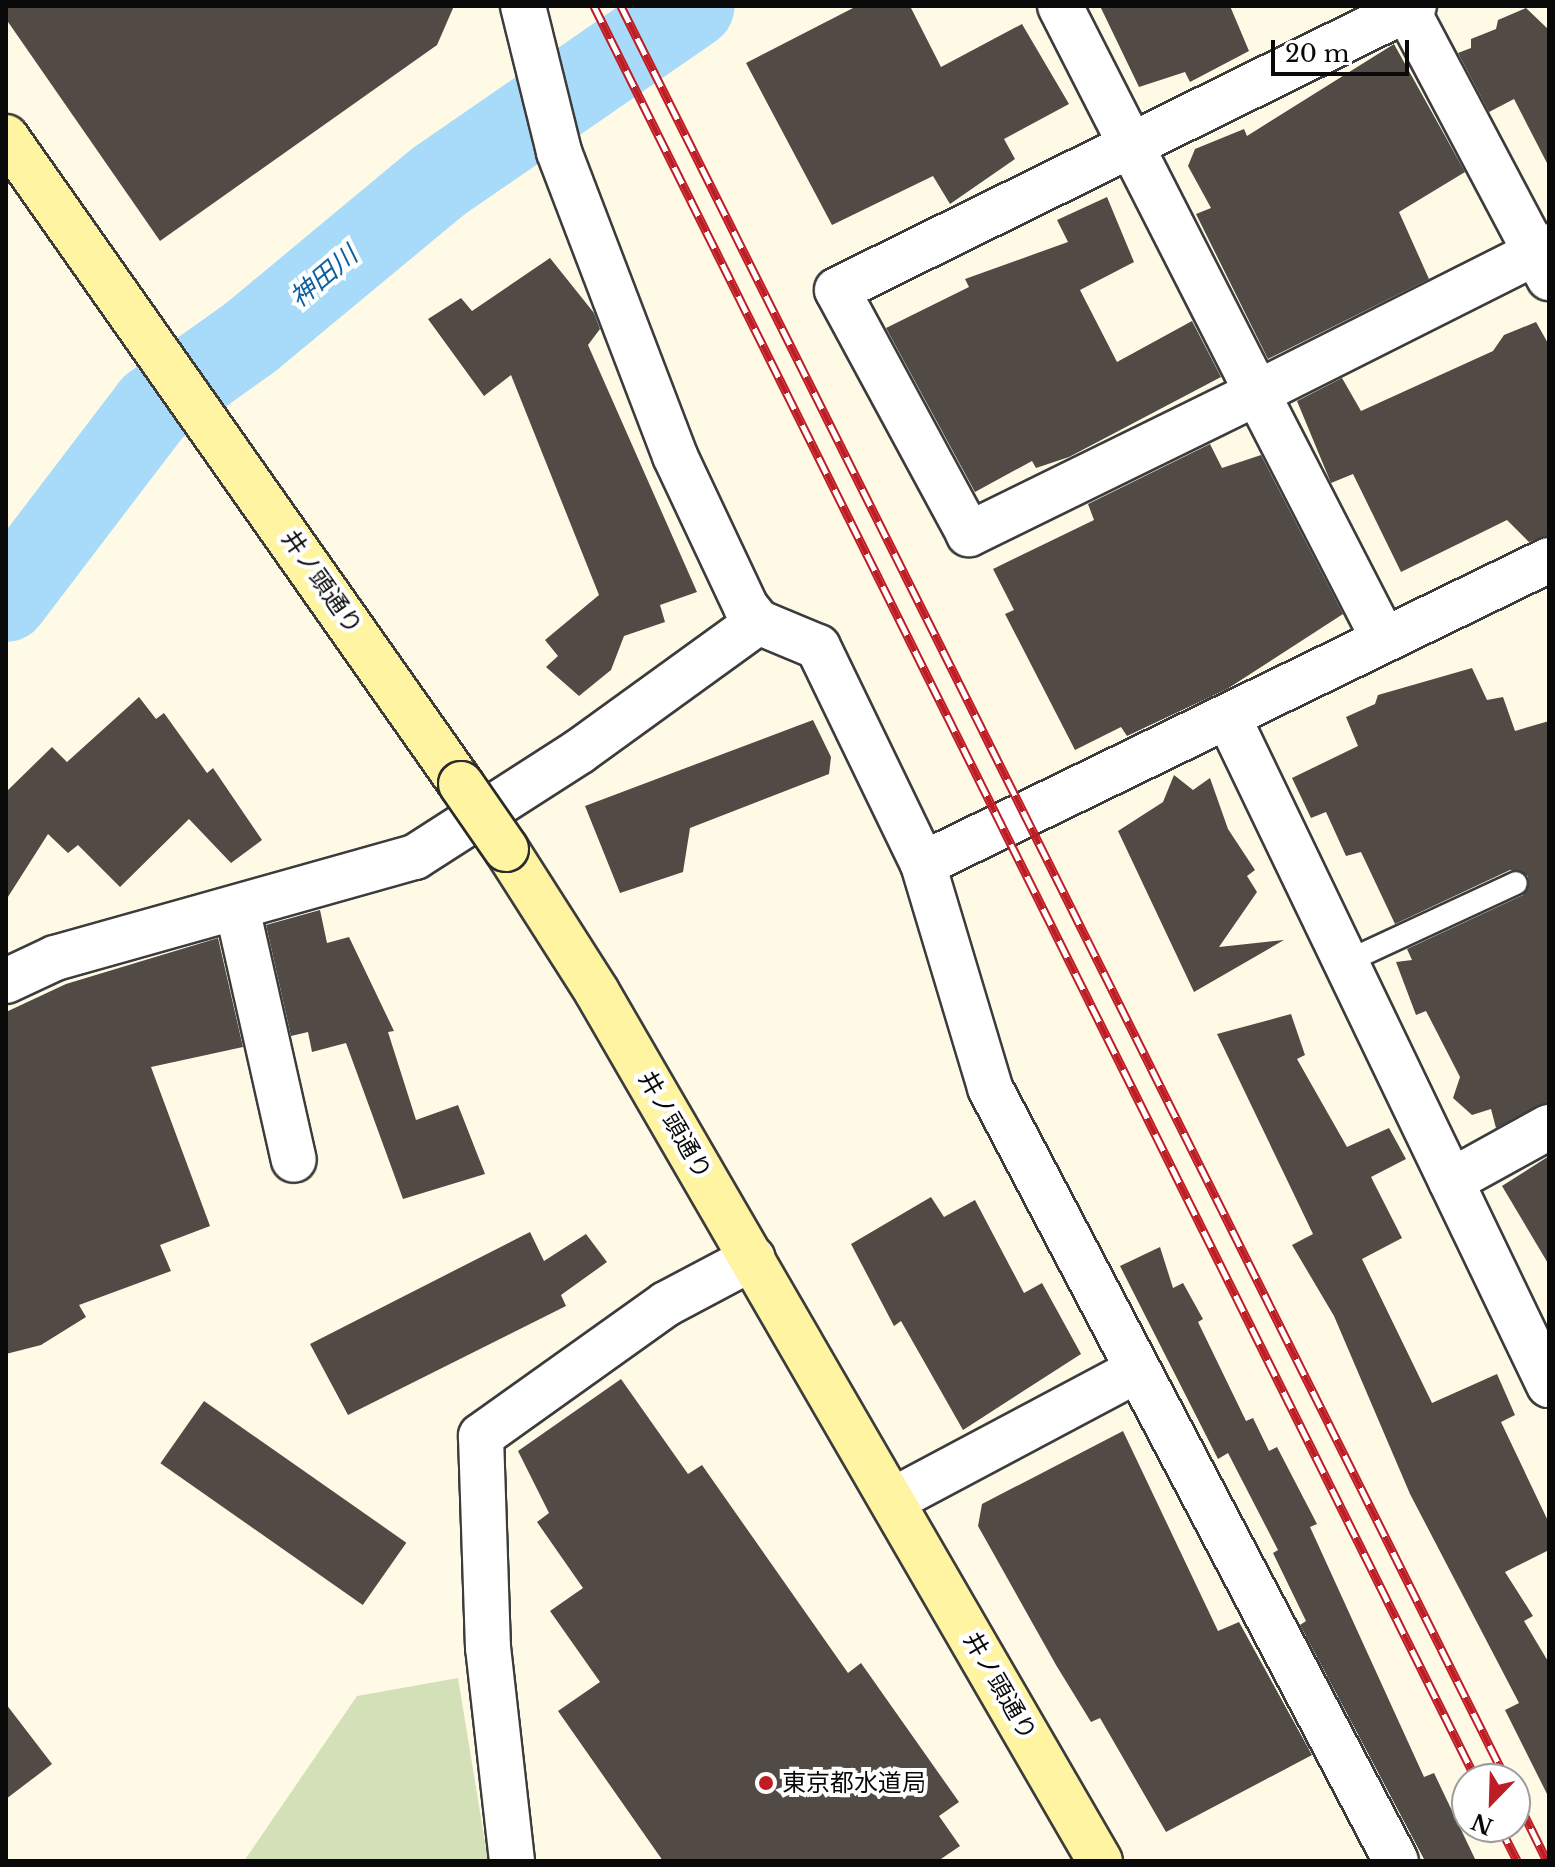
<!DOCTYPE html>
<meta charset="utf-8">
<style>
body{margin:0}
#map{position:relative;width:1555px;height:1867px;overflow:hidden;background:#fffae6;font-family:"Libre Baskerville","Noto Sans JP",serif}
div>[style]{position:absolute}
.cemetery>*{inset:0;background:#d3e0b8}
.river>*{height:84px;margin:-42px;padding:0 42px;transform-origin:42px;border-radius:42px;background:#a8dbf9}
.building>*{inset:0;background:#524a45;transform-origin:0 0}
.roads{filter:drop-shadow(2px 0 #3c3c3c) drop-shadow(-2px 0 #3c3c3c) drop-shadow(0 2px #3c3c3c) drop-shadow(0 -2px #3c3c3c)}
.lane>*{height:22px;margin:-11px;padding:0 11px;transform-origin:11px;border-radius:11px;background:#fff}
.street>*{height:44px;margin:-22px;padding:0 22px;transform-origin:22px;border-radius:22px;background:#fff}
.secondary>*{height:44px;margin:-22px;padding:0 22px;transform-origin:22px;border-radius:22px;background:#fff4a1}
.rail>*{height:9px;margin-top:-4.5px;transform-origin:0;background:repeating-linear-gradient(90deg,#fff 0 18px,#be1d25 0 36px);box-sizing:border-box;border-block:2px solid #be1d25}
.bridges{filter:drop-shadow(2px 0 #2b2b2b) drop-shadow(-2px 0 #2b2b2b) drop-shadow(0 2px #2b2b2b) drop-shadow(0 -2px #2b2b2b)}
.secondary-bridge>*{height:44px;margin:-22px;padding:0 22px;transform-origin:22px;border-radius:22px;background:#fff4a1}
.dots>*{width:22px;height:22px;translate:-50% -50%;box-sizing:border-box;border:4px solid #fff;border-radius:50%}
span{translate:-50% -50%;white-space:nowrap;text-align:center;line-height:1.15;-webkit-text-stroke:8px #fff;paint-order:stroke}
.street-label{font-size:24px;color:#090909}
.poi-label{font-size:24px;color:#090909}
.left{translate:0 -50%;text-align:left}
.water-label{font-size:26px;color:#0f609f;font-style:italic}
.frame{position:absolute;inset:0;border:8px solid #090909;pointer-events:none}
.north{position:absolute;left:1451px;top:1763px;width:80px;height:80px;box-sizing:border-box;background:#fff;border:2px solid #9d9d9d;border-radius:50%;rotate:203deg;font-size:22px;font-weight:700;line-height:32px;text-align:center;color:#090909}
.north::after{content:'';display:block;margin:auto;width:28px;height:36px;background:#be1d25;clip-path:polygon(50% 0,100% 100%,50% 72%,0 100%)}
.scale{position:absolute;left:1271px;top:40px;width:138px;height:36px;box-sizing:border-box;border:4px solid #090909;border-top:0;padding-left:10px;font-size:24px;line-height:28px;white-space:nowrap;color:#090909;-webkit-text-stroke:6px #fff;paint-order:stroke}
</style>
<div id="map">
<div class="cemetery">
<div style="clip-path:polygon(458px 1678px,488px 1861px,244px 1861px,357px 1696px)"></div>
</div>
<div class="river">
<div style="left:6px;top:600px;width:243px;rotate:-52.7deg"></div>
<div style="left:153px;top:407px;width:120px;rotate:-35.5deg"></div>
<div style="left:251px;top:337px;width:244px;rotate:-39.7deg"></div>
<div style="left:439px;top:181px;width:308px;rotate:-34.6deg"></div>
</div>
<div class="building">
<div style="clip-path:polygon(6px 6px,454px 6px,437px 45px,160px 241px,6px 19px)"></div>
<div style="clip-path:polygon(857px 6px,910px 6px,941px 67px,1022px 24px,1069px 104px,1004px 139px,1015px 159px,950px 204px,933px 176px,832px 225px,746px 63px)"></div>
<div style="clip-path:polygon(1100px 6px,1230px 6px,1249px 51px,1190px 82px,1185px 72px,1139px 87px)"></div>
<div style="clip-path:polygon(1526px 8px,1549px 30px,1549px 167px,1514px 99px,1489px 112px,1458px 53px,1471px 48px,1471px 39px,1496px 29px,1498px 20px)"></div>
<div style="clip-path:polygon(1394px 44px,1465px 172px,1399px 212px,1429px 279px,1268px 359px,1196px 214px,1211px 208px,1188px 166px,1195px 149px,1244px 129px,1247px 136px)"></div>
<div style="clip-path:polygon(1107px 197px,1134px 262px,1080px 290px,1117px 362px,1192px 321px,1221px 377px,1069px 457px,1036px 468px,1032px 461px,975px 492px,886px 328px,969px 287px,965px 279px,1068px 242px,1057px 220px)"></div>
<div style="clip-path:polygon(550px 258px,594px 313px,600px 329px,588px 345px,697px 592px,660px 605px,665px 622px,624px 636px,611px 670px,579px 696px,546px 667px,558px 656px,545px 640px,599px 595px,511px 375px,484px 396px,428px 319px,461px 298px,472px 311px)"></div>
<div style="clip-path:polygon(1536px 322px,1549px 345px,1549px 535px,1529px 542px,1507px 520px,1401px 572px,1353px 474px,1331px 483px,1297px 401px,1342px 378px,1361px 411px,1493px 351px,1504px 335px)"></div>
<div style="clip-path:polygon(1210px 444px,1222px 468px,1261px 455px,1343px 614px,1227px 689px,1127px 736px,1121px 727px,1075px 750px,1005px 614px,1014px 610px,993px 569px,1094px 520px,1088px 504px)"></div>
<div style="clip-path:polygon(1472px 668px,1487px 700px,1503px 697px,1515px 731px,1549px 721px,1549px 1102px,1496px 1128px,1491px 1109px,1472px 1115px,1453px 1098px,1460px 1077px,1426px 1011px,1416px 1015px,1396px 962px,1412px 960px,1407px 949px,1523px 895px,1528px 876px,1510px 870px,1395px 924px,1361px 852px,1346px 856px,1326px 812px,1311px 818px,1292px 778px,1358px 746px,1346px 717px,1375px 704px,1378px 695px)"></div>
<div style="clip-path:polygon(139px 697px,156px 719px,164px 713px,207px 773px,213px 768px,262px 840px,231px 863px,189px 819px,120px 887px,78px 845px,68px 853px,48px 834px,6px 900px,6px 792px,52px 747px,67px 762px)"></div>
<div style="clip-path:polygon(813px 720px,831px 757px,829px 774px,690px 828px,683px 872px,620px 893px,585px 806px)"></div>
<div style="clip-path:polygon(1174px 775px,1193px 790px,1210px 778px,1228px 829px,1255px 870px,1247px 876px,1257px 892px,1219px 947px,1284px 940px,1194px 992px,1118px 831px,1163px 802px)"></div>
<div style="clip-path:polygon(320px 910px,327px 943px,349px 937px,394px 1031px,388px 1032px,416px 1120px,458px 1105px,485px 1174px,403px 1199px,346px 1043px,312px 1052px,308px 1032px,291px 1036px,266px 925px)"></div>
<div style="clip-path:polygon(218px 938px,243px 1047px,151px 1067px,210px 1226px,160px 1245px,171px 1271px,79px 1305px,86px 1317px,41px 1345px,6px 1354px,6px 1012px,66px 984px)"></div>
<div style="clip-path:polygon(1291px 1014px,1305px 1055px,1297px 1059px,1347px 1147px,1389px 1128px,1406px 1159px,1371px 1177px,1402px 1238px,1362px 1259px,1432px 1403px,1497px 1374px,1515px 1415px,1501px 1422px,1549px 1523px,1549px 1550px,1505px 1572px,1533px 1616px,1524px 1621px,1549px 1663px,1549px 1798px,1505px 1710px,1519px 1703px,1410px 1494px,1334px 1316px,1292px 1245px,1313px 1234px,1217px 1034px)"></div>
<div style="clip-path:polygon(1549px 1156px,1549px 1265px,1502px 1186px)"></div>
<div style="clip-path:polygon(931px 1197px,944px 1217px,975px 1200px,1024px 1293px,1042px 1283px,1081px 1354px,963px 1430px,901px 1321px,894px 1326px,851px 1244px)"></div>
<div style="clip-path:polygon(530px 1232px,544px 1261px,586px 1234px,607px 1262px,561px 1295px,566px 1306px,348px 1415px,310px 1344px)"></div>
<div style="clip-path:polygon(1160px 1247px,1173px 1288px,1183px 1283px,1203px 1319px,1198px 1322px,1246px 1421px,1253px 1418px,1269px 1451px,1277px 1447px,1317px 1524px,1310px 1527px,1424px 1777px,1434px 1773px,1476px 1861px,1425px 1861px,1300px 1625px,1306px 1621px,1273px 1553px,1278px 1550px,1228px 1453px,1218px 1459px,1120px 1266px)"></div>
<div style="clip-path:polygon(621px 1379px,688px 1474px,702px 1465px,848px 1673px,861px 1663px,959px 1802px,939px 1816px,960px 1846px,938px 1861px,663px 1861px,558px 1711px,600px 1682px,550px 1611px,583px 1588px,537px 1522px,549px 1513px,518px 1451px)"></div>
<div style="left:204px;top:1401px;width:247px;height:76px;rotate:35deg"></div>
<div style="clip-path:polygon(1123px 1431px,1218px 1631px,1239px 1622px,1312px 1755px,1166px 1832px,1100px 1718px,1091px 1722px,1056px 1665px,978px 1526px,982px 1504px)"></div>
<div style="clip-path:polygon(6px 1704px,52px 1764px,6px 1799px)"></div>
</div>
<div class="roads">
<div class="lane">
<div style="left:1346px;top:962px;width:187px;rotate:-24.9deg"></div>
</div>
<div class="street">
<div style="left:523px;top:6px;width:150px;rotate:76.1deg"></div>
<div style="left:559px;top:152px;width:325px;rotate:69.1deg"></div>
<div style="left:675px;top:456px;width:167px;rotate:64.8deg"></div>
<div style="left:746px;top:607px;width:19px;rotate:51deg"></div>
<div style="left:758px;top:622px;width:65px;rotate:22.6deg"></div>
<div style="left:818px;top:647px;width:241px;rotate:64.2deg"></div>
<div style="left:923px;top:864px;width:234px;rotate:73.3deg"></div>
<div style="left:990px;top:1088px;width:873px;rotate:62.29deg"></div>
<div style="left:1060px;top:6px;width:434px;rotate:63deg"></div>
<div style="left:1257px;top:393px;width:327px;rotate:-26.7deg"></div>
<div style="left:1405px;top:6px;width:308px;rotate:62.1deg"></div>
<div style="left:1383px;top:638px;width:276px;rotate:-117.2deg"></div>
<div style="left:1257px;top:393px;width:321px;rotate:153.9deg"></div>
<div style="left:969px;top:534px;width:277px;rotate:-118.4deg"></div>
<div style="left:837px;top:290px;width:643px;rotate:-26.21deg"></div>
<div style="left:1229px;top:719px;width:739px;rotate:64.34deg"></div>
<div style="left:923px;top:864px;width:696px;rotate:-25.9deg"></div>
<div style="left:237px;top:908px;width:258px;rotate:77.3deg"></div>
<div style="left:6px;top:981px;width:54px;rotate:-25.1deg"></div>
<div style="left:55px;top:958px;width:374px;rotate:-15.7deg"></div>
<div style="left:415px;top:857px;width:196px;rotate:-32.7deg"></div>
<div style="left:580px;top:751px;width:220px;rotate:-35.9deg"></div>
<div style="left:1451px;top:1181px;width:112px;rotate:-28.9deg"></div>
<div style="left:893px;top:1500px;width:276px;rotate:-28deg"></div>
<div style="left:512px;top:1861px;width:214px;rotate:-96.4deg"></div>
<div style="left:488px;top:1648px;width:212px;rotate:-91.9deg"></div>
<div style="left:481px;top:1436px;width:227px;rotate:-35.5deg"></div>
<div style="left:666px;top:1304px;width:98px;rotate:-27.9deg"></div>
</div>
<div class="secondary">
<div style="left:6px;top:137px;width:791px;rotate:54.88deg"></div>
<div style="left:506px;top:849px;width:169px;rotate:57.5deg"></div>
<div style="left:597px;top:992px;width:1004px;rotate:59.94deg"></div>
</div>
</div>
<div class="rail">
<div style="left:594px;top:6px;width:1980px;rotate:63.55deg"></div>
<div style="left:621px;top:6px;width:1982px;rotate:63.47deg"></div>
<div style="left:1515px;top:1796px;width:72px;rotate:63.8deg"></div>
<div style="left:1500px;top:1827px;width:38px;rotate:63deg"></div>
</div>
<div class="bridges">
<div class="secondary-bridge">
<div style="left:461px;top:784px;width:79px;rotate:55.3deg"></div>
</div>
</div>
<div class="dots">
<div style="left:766px;top:1783px;background:#be1d25"></div>
</div>
<div class="street-label">
<span style="left:322px;top:582px;rotate:55deg">井ノ頭通り</span>
<span style="left:675px;top:1125px;rotate:60deg">井ノ頭通り</span>
<span style="left:1000px;top:1686px;rotate:60deg">井ノ頭通り</span>
</div>
<div class="poi-label">
<span class="left" style="left:782px;top:1783px">東京都水道局</span>
</div>
<div class="water-label">
<span style="left:324px;top:277px;rotate:-40deg">神田川</span>
</div>
<div class="frame"></div>
<div class="north">N</div>
<div class="scale">20 m</div>
</div>
